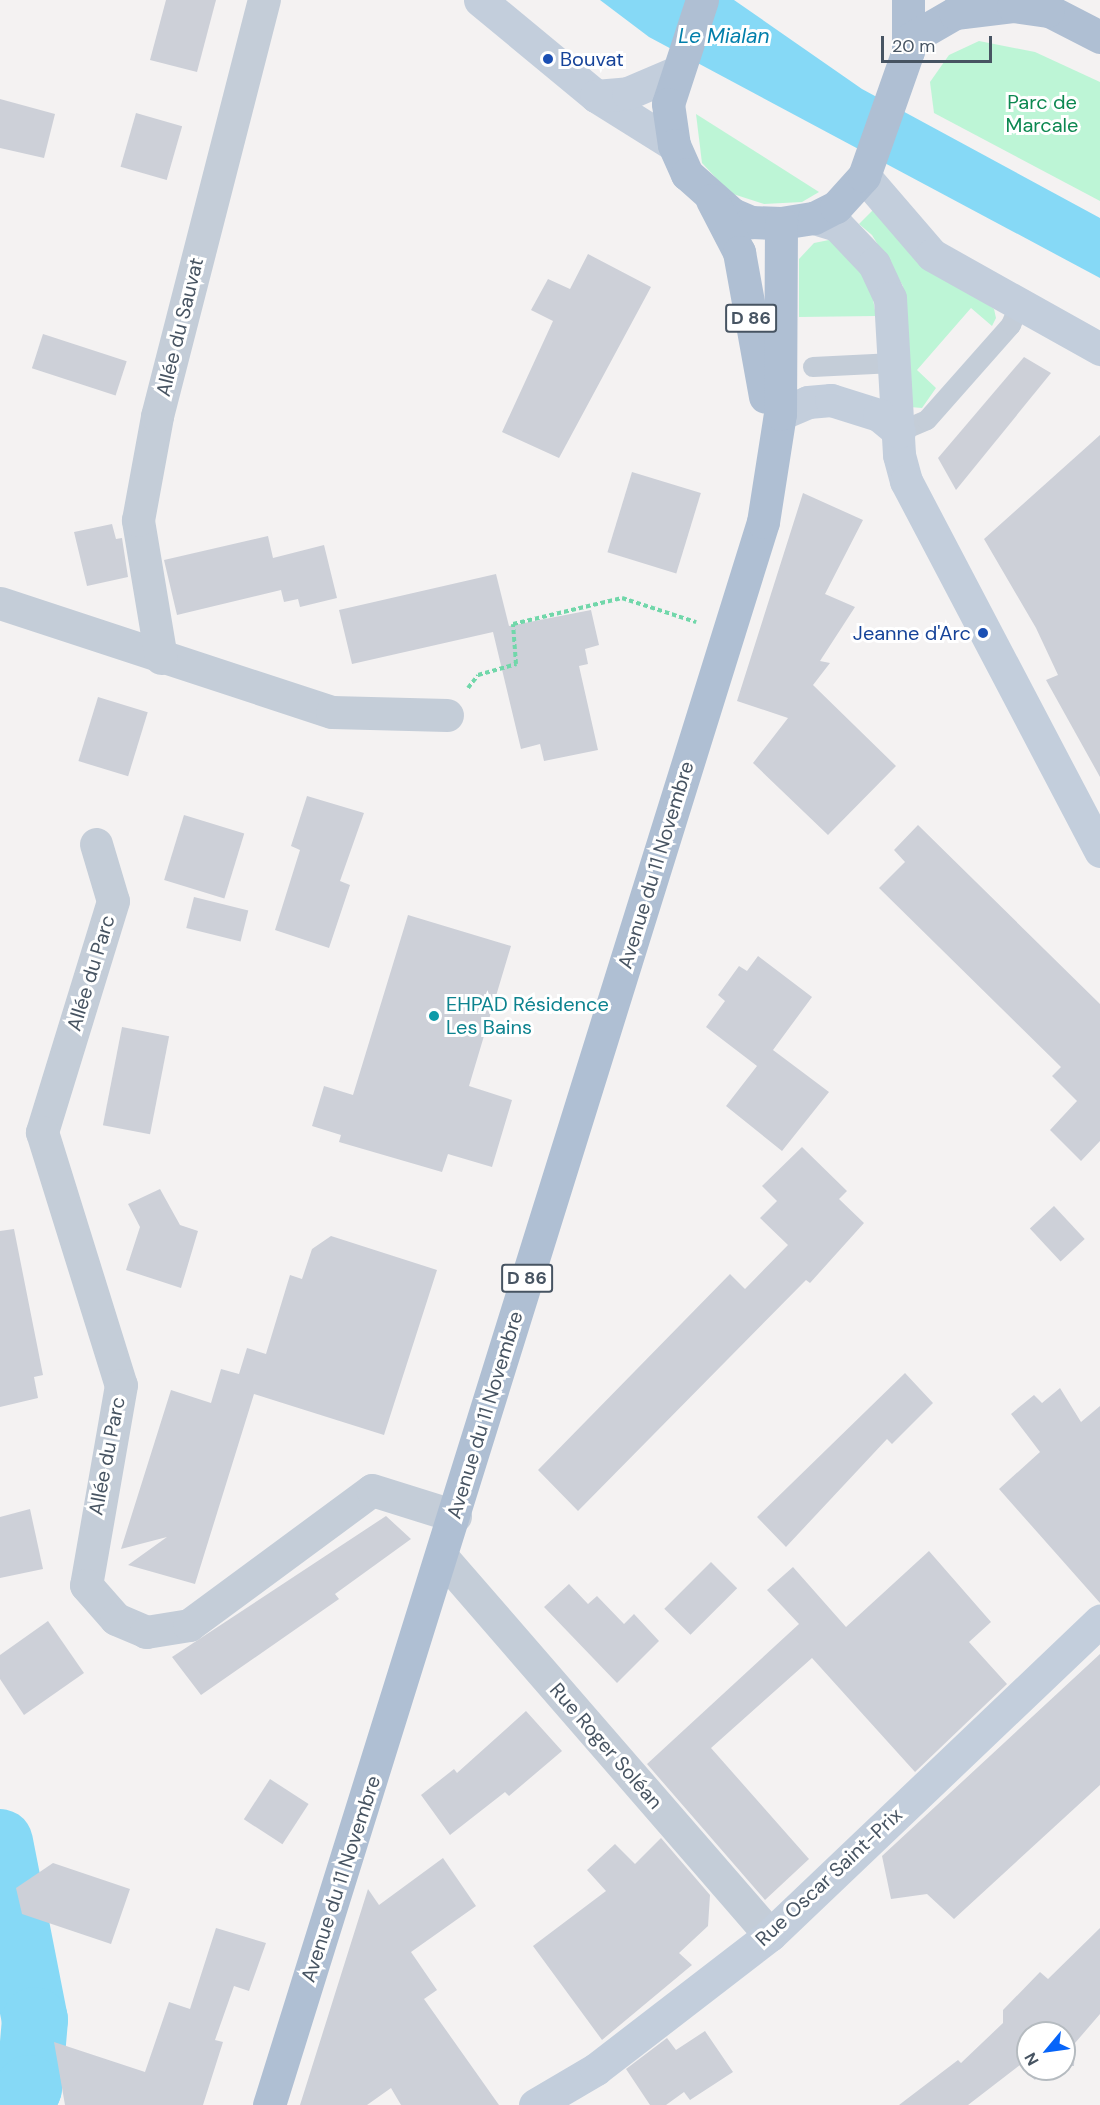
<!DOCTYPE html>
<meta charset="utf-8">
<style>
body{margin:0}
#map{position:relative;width:1100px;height:2105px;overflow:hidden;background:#f4f2f2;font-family:"DM Sans",sans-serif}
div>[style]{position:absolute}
.green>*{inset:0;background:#bdf5d6}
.water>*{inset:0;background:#86d9f6}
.river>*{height:66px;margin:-33px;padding:0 33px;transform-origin:33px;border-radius:33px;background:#86d9f6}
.building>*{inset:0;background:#cdd0d8;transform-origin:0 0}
.path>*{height:4px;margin-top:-2px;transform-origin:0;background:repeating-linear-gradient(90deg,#71d7aa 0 4.5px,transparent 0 7.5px)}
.lane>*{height:20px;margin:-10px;padding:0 10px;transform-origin:10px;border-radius:10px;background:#c4cdd8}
.street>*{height:33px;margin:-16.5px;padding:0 16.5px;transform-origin:16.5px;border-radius:16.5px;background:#c4cdd8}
.secondary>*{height:33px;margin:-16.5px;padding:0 16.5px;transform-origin:16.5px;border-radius:16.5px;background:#c3cedc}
.primary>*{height:33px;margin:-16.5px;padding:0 16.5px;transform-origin:16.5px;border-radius:16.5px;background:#afbfd3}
.dots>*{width:16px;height:16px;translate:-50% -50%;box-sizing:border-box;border:3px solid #fff;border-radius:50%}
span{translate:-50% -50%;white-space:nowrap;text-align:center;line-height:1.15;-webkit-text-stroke:6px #fff;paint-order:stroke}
.shield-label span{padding:2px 4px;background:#fff;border:2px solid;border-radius:4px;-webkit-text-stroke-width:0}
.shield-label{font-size:18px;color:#475462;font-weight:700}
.transit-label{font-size:20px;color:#164399}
.left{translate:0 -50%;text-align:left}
.right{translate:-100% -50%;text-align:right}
.park-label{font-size:20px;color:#0d8851}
.street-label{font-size:20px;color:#475462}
.culture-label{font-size:20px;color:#0d838f}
.water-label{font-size:21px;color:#027fab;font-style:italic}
.north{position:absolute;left:1016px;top:2021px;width:60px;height:60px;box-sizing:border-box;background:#fff;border:2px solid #b5bbc0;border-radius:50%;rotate:241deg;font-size:16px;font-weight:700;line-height:24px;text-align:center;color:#475462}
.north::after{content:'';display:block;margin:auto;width:21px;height:27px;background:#0664f9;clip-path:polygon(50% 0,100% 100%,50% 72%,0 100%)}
.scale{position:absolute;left:881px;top:36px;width:111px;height:27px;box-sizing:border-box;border:3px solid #475462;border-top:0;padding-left:8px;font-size:18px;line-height:21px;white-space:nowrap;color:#475462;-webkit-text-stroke:4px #fff;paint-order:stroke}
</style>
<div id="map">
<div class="green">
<div style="clip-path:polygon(979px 41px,1035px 52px,1100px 82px,1100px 201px,934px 113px,930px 82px,949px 55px)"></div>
<div style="clip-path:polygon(696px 114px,819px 192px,802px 202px,764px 204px,730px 193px,702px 163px)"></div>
<div style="clip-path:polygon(878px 205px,925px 259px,994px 309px,996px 318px,992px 326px,971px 308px,917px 370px,936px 388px,922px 408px,910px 407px,903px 286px,872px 235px,859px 224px)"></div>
<div style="clip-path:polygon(839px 238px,871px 288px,876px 316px,799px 317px,799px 259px,814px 243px)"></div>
</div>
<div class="water">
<div style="clip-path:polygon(600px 0,734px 0,862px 89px,1100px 218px,1100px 278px,649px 37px)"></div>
</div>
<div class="river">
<div style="left:0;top:1842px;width:181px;rotate:78.9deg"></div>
<div style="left:35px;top:2020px;width:68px;rotate:95deg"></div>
<div style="left:29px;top:2088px;width:19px;rotate:115deg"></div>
</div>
<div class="building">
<div style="clip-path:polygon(166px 0,216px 0,197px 72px,150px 60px)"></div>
<div style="clip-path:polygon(0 99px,55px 114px,44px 158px,0 148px)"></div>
<div style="left:136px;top:113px;width:48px;height:56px;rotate:16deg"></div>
<div style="clip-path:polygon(588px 254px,651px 287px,559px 458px,502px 432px,553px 321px,531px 310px,548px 279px,570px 289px)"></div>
<div style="left:43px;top:334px;width:88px;height:36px;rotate:18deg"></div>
<div style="clip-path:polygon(1024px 357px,1051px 373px,956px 490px,938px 458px)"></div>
<div style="clip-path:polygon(1100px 435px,1100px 777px,1046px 680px,1058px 675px,1036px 628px,984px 539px)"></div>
<div style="left:632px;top:472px;width:72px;height:84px;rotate:17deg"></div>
<div style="clip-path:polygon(803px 493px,863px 520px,825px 594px,855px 607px,820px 661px,830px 663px,813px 685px,896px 766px,828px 835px,753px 763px,788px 718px,737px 701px)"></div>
<div style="clip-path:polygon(112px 524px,116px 539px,122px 538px,128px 577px,87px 586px,74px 532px)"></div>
<div style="clip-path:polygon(268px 536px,273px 558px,324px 545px,337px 598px,300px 607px,298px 599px,284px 602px,281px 590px,177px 615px,164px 560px)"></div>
<div style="clip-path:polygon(496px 574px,509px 626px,591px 610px,599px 645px,585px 649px,588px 664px,579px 666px,598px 750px,544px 761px,540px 744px,521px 749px,493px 632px,352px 664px,339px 610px)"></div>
<div style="left:98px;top:697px;width:52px;height:67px;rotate:17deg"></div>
<div style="clip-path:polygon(307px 796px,364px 813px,340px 881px,350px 885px,329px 948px,275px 930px,300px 850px,291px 846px)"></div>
<div style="left:184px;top:815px;width:63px;height:68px;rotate:17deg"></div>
<div style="clip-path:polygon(918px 825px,1100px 1004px,1100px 1141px,1081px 1161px,1050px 1130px,1077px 1101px,1052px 1076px,1061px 1067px,879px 888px,905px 862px,894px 850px)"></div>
<div style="left:194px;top:897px;width:56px;height:32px;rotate:14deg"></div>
<div style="clip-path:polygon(408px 915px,511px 946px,469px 1086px,512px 1100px,492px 1167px,448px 1154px,442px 1172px,339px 1142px,341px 1135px,312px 1126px,324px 1086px,353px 1095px)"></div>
<div style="clip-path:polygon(758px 956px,812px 997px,773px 1050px,829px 1092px,782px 1151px,726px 1106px,757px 1066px,706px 1027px,725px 1001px,718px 995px,739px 966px,747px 971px)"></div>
<div style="left:122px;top:1027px;width:48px;height:100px;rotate:11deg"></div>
<div style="clip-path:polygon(802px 1147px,847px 1191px,839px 1199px,864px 1223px,810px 1283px,806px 1280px,578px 1511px,538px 1470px,730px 1274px,745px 1289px,788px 1245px,760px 1218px,777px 1201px,762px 1186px)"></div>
<div style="clip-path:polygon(160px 1189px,180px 1225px,198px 1231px,181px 1288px,126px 1270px,140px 1227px,128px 1204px)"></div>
<div style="left:1054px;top:1206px;width:45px;height:33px;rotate:47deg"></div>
<div style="clip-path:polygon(14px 1229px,43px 1375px,34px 1377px,38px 1398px,0 1407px,0 1231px)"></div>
<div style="clip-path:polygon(331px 1236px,437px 1270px,384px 1435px,254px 1394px,195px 1584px,128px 1565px,167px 1537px,121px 1549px,171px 1390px,211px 1403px,221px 1369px,239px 1374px,247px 1348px,266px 1354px,290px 1275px,302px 1279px,312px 1249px)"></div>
<div style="clip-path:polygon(905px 1373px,933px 1403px,892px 1444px,887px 1439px,786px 1547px,757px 1517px)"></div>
<div style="clip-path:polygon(1060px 1388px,1081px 1422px,1100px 1406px,1100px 1603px,999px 1489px,1040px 1452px,1011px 1414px,1034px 1395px,1042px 1403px)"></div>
<div style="clip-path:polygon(30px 1509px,43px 1569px,0 1578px,0 1517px)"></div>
<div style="clip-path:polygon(386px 1516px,411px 1539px,335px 1594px,339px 1599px,201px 1695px,172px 1657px)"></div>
<div style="clip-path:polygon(929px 1551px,991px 1622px,969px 1642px,1007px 1684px,915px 1772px,812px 1658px,711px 1748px,809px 1859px,765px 1900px,647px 1764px,799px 1624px,767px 1590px,793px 1567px,846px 1627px)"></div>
<div style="left:711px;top:1562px;width:37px;height:66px;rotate:45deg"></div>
<div style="clip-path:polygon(569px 1584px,588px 1604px,597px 1596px,624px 1624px,634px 1614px,659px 1641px,617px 1683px,544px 1607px)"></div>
<div style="clip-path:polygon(48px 1621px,84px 1673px,24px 1715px,0 1679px,0 1655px)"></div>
<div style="clip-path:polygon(1100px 1654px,1100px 1785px,954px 1919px,927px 1894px,891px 1899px,882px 1856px)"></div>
<div style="clip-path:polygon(526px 1711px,562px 1751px,509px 1796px,505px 1792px,450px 1835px,421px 1795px,454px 1769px,457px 1773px)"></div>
<div style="left:270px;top:1779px;width:46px;height:48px;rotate:33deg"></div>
<div style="clip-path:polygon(661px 1838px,710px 1895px,708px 1926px,679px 1953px,692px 1965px,602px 2040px,533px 1946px,606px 1891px,587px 1870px,615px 1844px,635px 1864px)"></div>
<div style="clip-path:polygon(443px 1858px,476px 1906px,411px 1952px,437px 1990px,424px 1999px,499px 2105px,401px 2105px,391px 2088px,367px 2105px,300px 2105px,368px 1889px,379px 1905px)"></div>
<div style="clip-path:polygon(53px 1863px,130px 1889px,111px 1944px,22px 1914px,16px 1888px)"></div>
<div style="clip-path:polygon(216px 1928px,266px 1943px,249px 1991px,234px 1986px,215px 2040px,223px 2042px,203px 2105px,65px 2105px,54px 2042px,145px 2072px,169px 2002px,190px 2009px)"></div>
<div style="clip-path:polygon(1100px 1928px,1100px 2014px,1075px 2043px,1074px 2066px,1064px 2066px,1064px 2033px,1028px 2033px,1028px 2069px,1045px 2069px,1035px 2080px,1020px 2065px,968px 2105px,899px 2105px,958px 2060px,961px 2063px,1003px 2023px,1003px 2010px,1040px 1972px,1048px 1979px)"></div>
<div style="clip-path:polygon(705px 2031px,733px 2072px,690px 2100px,684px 2092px,666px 2105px,650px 2105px,626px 2069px,667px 2038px,676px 2050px)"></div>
</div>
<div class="path">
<div style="left:468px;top:688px;width:16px;rotate:-52deg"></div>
<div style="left:478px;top:675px;width:40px;rotate:-16deg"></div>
<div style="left:516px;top:664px;width:40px;rotate:-94.3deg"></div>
<div style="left:513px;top:624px;width:112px;rotate:-13.4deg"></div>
<div style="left:622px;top:598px;width:78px;rotate:18deg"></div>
</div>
<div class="lane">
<div style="left:813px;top:367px;width:81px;rotate:-2.8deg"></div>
<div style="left:899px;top:432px;width:30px;rotate:-23deg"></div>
<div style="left:927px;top:420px;width:127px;rotate:-48.5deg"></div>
<div style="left:1011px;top:325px;width:21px;rotate:-67deg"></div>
</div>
<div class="street">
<div style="left:0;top:603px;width:349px;rotate:18.2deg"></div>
<div style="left:332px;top:712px;width:115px;rotate:1.5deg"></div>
<div style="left:161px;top:658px;width:140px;rotate:-99.5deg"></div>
<div style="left:138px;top:520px;width:106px;rotate:-79.6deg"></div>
<div style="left:157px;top:416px;width:430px;rotate:-75.6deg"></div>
<div style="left:96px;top:844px;width:59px;rotate:73.4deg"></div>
<div style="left:113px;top:901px;width:242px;rotate:107.1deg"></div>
<div style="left:42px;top:1132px;width:265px;rotate:72.7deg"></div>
<div style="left:121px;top:1385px;width:203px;rotate:99.9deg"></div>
<div style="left:86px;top:1585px;width:45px;rotate:48.6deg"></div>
<div style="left:116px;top:1619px;width:33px;rotate:23deg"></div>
<div style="left:146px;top:1632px;width:44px;rotate:-9.2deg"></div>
<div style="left:189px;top:1625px;width:227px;rotate:-36.4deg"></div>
<div style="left:372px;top:1490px;width:87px;rotate:17.4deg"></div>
<div style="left:442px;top:1557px;width:500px;rotate:49.05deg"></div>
</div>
<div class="secondary">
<div style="left:480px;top:0;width:151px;rotate:39.6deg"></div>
<div style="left:596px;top:96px;width:92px;rotate:32.1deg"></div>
<div style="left:596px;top:96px;width:32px;rotate:-5deg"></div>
<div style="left:628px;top:93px;width:51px;rotate:-23.1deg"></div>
<div style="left:864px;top:176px;width:104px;rotate:49.3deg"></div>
<div style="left:932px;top:255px;width:193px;rotate:29.2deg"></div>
<div style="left:814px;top:218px;width:24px;rotate:17deg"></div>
<div style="left:837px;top:225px;width:54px;rotate:46.5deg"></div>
<div style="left:874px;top:264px;width:38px;rotate:65deg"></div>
<div style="left:890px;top:298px;width:157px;rotate:86.7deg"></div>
<div style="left:899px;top:455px;width:27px;rotate:75deg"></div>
<div style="left:906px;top:481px;width:418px;rotate:62.3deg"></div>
<div style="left:780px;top:414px;width:30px;rotate:-23deg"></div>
<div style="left:808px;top:402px;width:23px;rotate:-5deg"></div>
<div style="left:831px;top:400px;width:50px;rotate:17.4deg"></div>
<div style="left:879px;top:415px;width:26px;rotate:40deg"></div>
<div style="left:535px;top:2105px;width:71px;rotate:-30.5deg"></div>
<div style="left:596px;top:2069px;width:220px;rotate:-37.6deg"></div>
<div style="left:770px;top:1935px;width:456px;rotate:-43.6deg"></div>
</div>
<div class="primary">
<div style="left:702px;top:0;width:109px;rotate:108.1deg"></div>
<div style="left:668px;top:104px;width:41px;rotate:81.7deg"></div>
<div style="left:674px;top:145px;width:32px;rotate:66deg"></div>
<div style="left:687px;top:174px;width:60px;rotate:41.6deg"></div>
<div style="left:732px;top:214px;width:21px;rotate:23deg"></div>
<div style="left:751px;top:222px;width:30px;rotate:2deg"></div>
<div style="left:781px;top:223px;width:33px;rotate:-9deg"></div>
<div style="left:814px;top:218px;width:25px;rotate:-27deg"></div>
<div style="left:836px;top:207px;width:42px;rotate:-47.9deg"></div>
<div style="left:864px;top:176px;width:133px;rotate:-70.6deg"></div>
<div style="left:908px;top:51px;width:51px;rotate:-90deg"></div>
<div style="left:1030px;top:1px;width:79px;rotate:27.2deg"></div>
<div style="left:910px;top:39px;width:52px;rotate:-30deg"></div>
<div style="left:955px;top:13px;width:58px;rotate:-6.9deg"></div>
<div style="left:1013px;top:6px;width:35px;rotate:8deg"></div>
<div style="left:712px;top:200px;width:59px;rotate:62.6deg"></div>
<div style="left:739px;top:252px;width:147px;rotate:79.8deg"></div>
<div style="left:269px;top:2105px;width:1658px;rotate:-72.67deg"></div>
<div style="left:763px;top:522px;width:109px;rotate:-81.1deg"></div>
<div style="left:780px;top:414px;width:191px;rotate:-89.7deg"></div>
</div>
<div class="dots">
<div style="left:548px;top:59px;background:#1a4fb4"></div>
<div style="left:983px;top:633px;background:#1a4fb4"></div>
<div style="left:434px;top:1016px;background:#0f9aa8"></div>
</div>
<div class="shield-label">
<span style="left:751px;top:318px">D 86</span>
<span style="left:527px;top:1278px">D 86</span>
</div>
<div class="transit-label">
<span class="left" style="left:560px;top:59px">Bouvat</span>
<span class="right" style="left:971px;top:633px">Jeanne d'Arc</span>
</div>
<div class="park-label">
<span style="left:1042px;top:114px">Parc de<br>Marcale</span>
</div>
<div class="street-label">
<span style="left:180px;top:327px;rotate:-76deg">Allée du Sauvat</span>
<span style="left:656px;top:865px;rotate:-73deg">Avenue du 11 Novembre</span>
<span style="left:91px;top:973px;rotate:-73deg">Allée du Parc</span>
<span style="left:485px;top:1415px;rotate:-73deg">Avenue du 11 Novembre</span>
<span style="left:107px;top:1456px;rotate:-79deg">Allée du Parc</span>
<span style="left:606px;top:1746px;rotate:49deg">Rue Roger Soléan</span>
<span style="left:829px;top:1877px;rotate:-43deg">Rue Oscar Saint-Prix</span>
<span style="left:341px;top:1879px;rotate:-72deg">Avenue du 11 Novembre</span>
</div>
<div class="culture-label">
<span class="left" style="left:446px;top:1016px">EHPAD Résidence<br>Les Bains</span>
</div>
<div class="water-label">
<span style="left:724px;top:36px">Le Mialan</span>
</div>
<div class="north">N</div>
<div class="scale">20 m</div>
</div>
